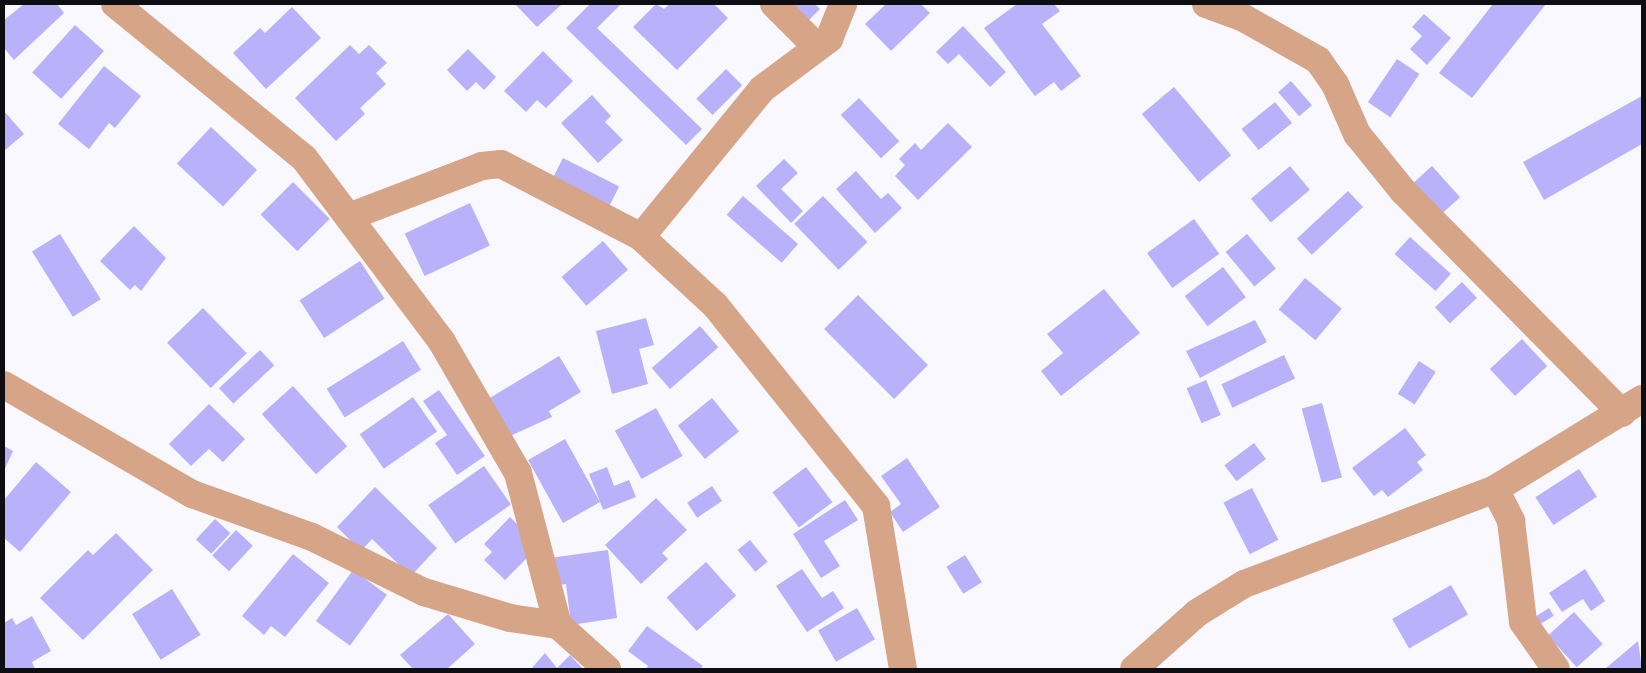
<!DOCTYPE html>
<style>
body{margin:0}
#map{position:relative;width:1646px;height:673px;overflow:hidden;background:#f9f8ff;font-family:"Nunito Sans",sans-serif}
div>[style]{position:absolute}
.building>*{inset:0;background:#b9b1f9;transform-origin:0 0}
.minor>*{height:28px;margin:-14px;padding:0 14px;transform-origin:14px;border-radius:14px;background:#d6a486}
span{translate:-50% -50%;white-space:nowrap;text-align:center;line-height:1.15;-webkit-text-stroke:4.5px #fff;paint-order:stroke}
.frame{position:absolute;inset:0;border:5px solid #0e0d11;pointer-events:none}
</style>
<div id="map">
<div class="building">
<div style="clip-path:polygon(24px 4px,57px 4px,64px 13px,14px 60px,4px 48px,4px 20px)"></div>
<div style="clip-path:polygon(515px 4px,562px 4px,537px 27px)"></div>
<div style="clip-path:polygon(590px 4px,621px 4px,597px 28px,702px 129px,686px 145px,566px 28px)"></div>
<div style="clip-path:polygon(656px 4px,664px 9px,669px 4px,714px 4px,728px 18px,677px 70px,633px 27px)"></div>
<div style="clip-path:polygon(778px 4px,815px 4px,820px 9px,802px 27px)"></div>
<div style="clip-path:polygon(886px 4px,921px 4px,930px 13px,891px 51px,865px 24px)"></div>
<div style="clip-path:polygon(1017px 4px,1054px 4px,1060px 11px,1042px 24px,1081px 76px,1061px 91px,1054px 82px,1035px 96px,984px 28px)"></div>
<div style="clip-path:polygon(1493px 4px,1546px 4px,1472px 98px,1439px 73px)"></div>
<div style="clip-path:polygon(292px 7px,321px 38px,266px 89px,233px 53px,260px 28px,265px 33px)"></div>
<div style="clip-path:polygon(1424px 14px,1451px 38px,1427px 65px,1410px 49px,1422px 36px,1412px 27px)"></div>
<div style="left:75px;top:25px;width:39px;height:64px;rotate:42deg"></div>
<div style="clip-path:polygon(963px 26px,1006px 72px,990px 87px,959px 54px,948px 64px,936px 52px)"></div>
<div style="clip-path:polygon(350px 45px,359px 54px,369px 45px,387px 63px,376px 73px,386px 84px,360px 108px,365px 114px,336px 141px,295px 98px)"></div>
<div style="clip-path:polygon(468px 49px,496px 77px,484px 90px,476px 82px,467px 91px,447px 70px)"></div>
<div style="clip-path:polygon(543px 51px,573px 81px,546px 108px,537px 100px,526px 112px,504px 91px)"></div>
<div style="left:1397px;top:59px;width:27px;height:52px;rotate:34deg"></div>
<div style="clip-path:polygon(104px 66px,141px 96px,115px 128px,109px 123px,89px 149px,58px 124px)"></div>
<div style="left:726px;top:69px;width:23px;height:42px;rotate:45deg"></div>
<div style="left:1291px;top:81px;width:32px;height:17px;rotate:49deg"></div>
<div style="left:1174px;top:87px;width:89px;height:42px;rotate:50deg"></div>
<div style="clip-path:polygon(592px 95px,611px 116px,605px 122px,623px 140px,598px 163px,561px 123px)"></div>
<div style="clip-path:polygon(1642px 96px,1642px 144px,1544px 200px,1523px 162px)"></div>
<div style="left:859px;top:98px;width:59px;height:25px;rotate:47deg"></div>
<div style="left:1275px;top:102px;width:27px;height:43px;rotate:51deg"></div>
<div style="clip-path:polygon(4px 111px,24px 134px,4px 151px)"></div>
<div style="clip-path:polygon(948px 123px,972px 147px,918px 200px,895px 176px,905px 165px,899px 159px,915px 143px,921px 150px)"></div>
<div style="left:211px;top:127px;width:63px;height:50px;rotate:43deg"></div>
<div style="left:563px;top:158px;width:63px;height:27px;rotate:27deg"></div>
<div style="clip-path:polygon(784px 159px,798px 173px,781px 189px,803px 211px,791px 223px,756px 186px)"></div>
<div style="left:1290px;top:166px;width:31px;height:51px;rotate:50deg"></div>
<div style="left:1432px;top:166px;width:42px;height:25px;rotate:48deg"></div>
<div style="clip-path:polygon(856px 171px,881px 199px,888px 193px,902px 208px,875px 233px,836px 189px)"></div>
<div style="left:293px;top:182px;width:52px;height:46px;rotate:45deg"></div>
<div style="left:1348px;top:191px;width:22px;height:70px;rotate:47deg"></div>
<div style="left:743px;top:196px;width:73px;height:25px;rotate:41deg"></div>
<div style="left:823px;top:196px;width:64px;height:40px;rotate:46deg"></div>
<div style="left:470px;top:203px;width:47px;height:72px;rotate:65deg"></div>
<div style="left:1194px;top:219px;width:43px;height:58px;rotate:54deg"></div>
<div style="clip-path:polygon(134px 226px,166px 258px,141px 291px,135px 285px,130px 290px,100px 261px)"></div>
<div style="left:60px;top:234px;width:77px;height:33px;rotate:58deg"></div>
<div style="left:1247px;top:234px;width:45px;height:28px;rotate:50deg"></div>
<div style="left:1410px;top:237px;width:55px;height:23px;rotate:42deg"></div>
<div style="left:603px;top:241px;width:38px;height:55px;rotate:49deg"></div>
<div style="left:360px;top:261px;width:45px;height:72px;rotate:57deg"></div>
<div style="left:1223px;top:267px;width:38px;height:48px;rotate:53deg"></div>
<div style="left:1305px;top:278px;width:48px;height:41px;rotate:40deg"></div>
<div style="left:1462px;top:282px;width:22px;height:37px;rotate:47deg"></div>
<div style="clip-path:polygon(1104px 289px,1140px 333px,1061px 396px,1041px 371px,1063px 353px,1047px 334px)"></div>
<div style="left:858px;top:295px;width:99px;height:48px;rotate:45deg"></div>
<div style="left:203px;top:308px;width:63px;height:50px;rotate:46deg"></div>
<div style="clip-path:polygon(646px 318px,654px 345px,639px 349px,648px 384px,612px 394px,596px 331px)"></div>
<div style="clip-path:polygon(1255px 320px,1267px 342px,1200px 378px,1186px 351px)"></div>
<div style="left:700px;top:326px;width:28px;height:64px;rotate:49deg"></div>
<div style="left:1522px;top:339px;width:37px;height:44px;rotate:47deg"></div>
<div style="left:403px;top:341px;width:34px;height:90px;rotate:58deg"></div>
<div style="left:260px;top:350px;width:21px;height:56px;rotate:47deg"></div>
<div style="left:1284px;top:355px;width:26px;height:69px;rotate:65deg"></div>
<div style="clip-path:polygon(559px 356px,581px 392px,549px 411px,552px 417px,510px 436px,488px 399px)"></div>
<div style="left:1419px;top:361px;width:20px;height:39px;rotate:33deg"></div>
<div style="left:1206px;top:380px;width:38px;height:21px;rotate:67deg"></div>
<div style="left:293px;top:386px;width:81px;height:42px;rotate:48deg"></div>
<div style="clip-path:polygon(439px 390px,485px 456px,457px 475px,435px 443px,447px 435px,423px 401px)"></div>
<div style="left:413px;top:397px;width:42px;height:65px;rotate:55deg"></div>
<div style="left:712px;top:398px;width:43px;height:44px;rotate:51deg"></div>
<div style="left:1322px;top:403px;width:77px;height:21px;rotate:75deg"></div>
<div style="clip-path:polygon(209px 404px,245px 439px,223px 462px,209px 449px,191px 466px,169px 444px)"></div>
<div style="left:656px;top:408px;width:55px;height:47px;rotate:61deg"></div>
<div style="clip-path:polygon(1405px 428px,1426px 455px,1417px 462px,1423px 470px,1388px 497px,1382px 490px,1374px 496px,1352px 468px)"></div>
<div style="clip-path:polygon(565px 439px,600px 502px,589px 474px,607px 467px,614px 486px,629px 480px,636px 497px,603px 510px,600px 502px,563px 523px,528px 460px)"></div>
<div style="left:1254px;top:443px;width:20px;height:37px;rotate:53deg"></div>
<div style="clip-path:polygon(4px 446px,13px 451px,4px 471px)"></div>
<div style="clip-path:polygon(907px 458px,940px 507px,903px 532px,890px 512px,901px 504px,881px 476px)"></div>
<div style="clip-path:polygon(36px 462px,71px 492px,20px 552px,4px 538px,4px 500px)"></div>
<div style="left:484px;top:466px;width:47px;height:68px;rotate:55deg"></div>
<div style="left:806px;top:467px;width:44px;height:42px;rotate:53deg"></div>
<div style="left:1579px;top:469px;width:33px;height:52px;rotate:57deg"></div>
<div style="left:712px;top:486px;width:18px;height:30px;rotate:56deg"></div>
<div style="clip-path:polygon(375px 487px,437px 548px,411px 576px,372px 539px,361px 551px,337px 527px)"></div>
<div style="left:1252px;top:488px;width:58px;height:32px;rotate:63deg"></div>
<div style="clip-path:polygon(656px 498px,687px 530px,662px 553px,668px 559px,641px 584px,605px 545px)"></div>
<div style="clip-path:polygon(845px 500px,858px 520px,824px 541px,840px 566px,821px 578px,793px 534px)"></div>
<div style="clip-path:polygon(510px 517px,539px 546px,505px 580px,484px 560px,492px 552px,484px 544px)"></div>
<div style="left:215px;top:519px;width:21px;height:28px;rotate:43deg"></div>
<div style="left:236px;top:530px;width:23px;height:35px;rotate:43deg"></div>
<div style="clip-path:polygon(116px 533px,153px 570px,83px 640px,40px 598px,88px 550px,93px 555px)"></div>
<div style="left:750px;top:540px;width:28px;height:16px;rotate:51deg"></div>
<div style="clip-path:polygon(608px 550px,617px 618px,571px 625px,566px 584px,546px 587px,542px 559px)"></div>
<div style="clip-path:polygon(293px 554px,329px 583px,285px 637px,271px 626px,264px 635px,242px 616px)"></div>
<div style="left:965px;top:555px;width:32px;height:22px;rotate:58deg"></div>
<div style="left:706px;top:562px;width:45px;height:53px;rotate:48deg"></div>
<div style="clip-path:polygon(802px 569px,822px 598px,833px 591px,844px 608px,807px 632px,776px 586px)"></div>
<div style="clip-path:polygon(1585px 569px,1605px 601px,1591px 611px,1583px 599px,1562px 612px,1549px 593px)"></div>
<div style="left:353px;top:570px;width:42px;height:63px;rotate:36deg"></div>
<div style="left:1451px;top:585px;width:34px;height:68px;rotate:60deg"></div>
<div style="left:172px;top:589px;width:54px;height:47px;rotate:58deg"></div>
<div style="left:857px;top:608px;width:36px;height:45px;rotate:60deg"></div>
<div style="left:1549px;top:608px;width:9px;height:17px;rotate:58deg"></div>
<div style="left:1574px;top:612px;width:43px;height:35px;rotate:48deg"></div>
<div style="clip-path:polygon(448px 614px,475px 644px,447px 669px,413px 669px,400px 655px)"></div>
<div style="clip-path:polygon(32px 616px,51px 651px,32px 662px,35px 669px,4px 669px,4px 623px,12px 618px,16px 625px)"></div>
<div style="clip-path:polygon(647px 626px,703px 666px,700px 669px,646px 669px,648px 666px,628px 651px)"></div>
<div style="clip-path:polygon(1638px 641px,1642px 669px,1605px 669px)"></div>
<div style="clip-path:polygon(545px 653px,557px 668px,570px 655px,583px 669px,531px 669px)"></div>
</div>
<div class="minor">
<div style="left:115px;top:4px;width:244px;rotate:39.2deg"></div>
<div style="left:304px;top:158px;width:230px;rotate:53.1deg"></div>
<div style="left:442px;top:342px;width:151px;rotate:59.9deg"></div>
<div style="left:518px;top:473px;width:157px;rotate:75.3deg"></div>
<div style="left:774px;top:4px;width:61px;rotate:45deg"></div>
<div style="left:1206px;top:4px;width:38px;rotate:20deg"></div>
<div style="left:1242px;top:17px;width:87px;rotate:29.5deg"></div>
<div style="left:1318px;top:60px;width:29px;rotate:55deg"></div>
<div style="left:1335px;top:84px;width:55px;rotate:66.3deg"></div>
<div style="left:1357px;top:134px;width:73px;rotate:51.1deg"></div>
<div style="left:1403px;top:191px;width:312px;rotate:45.4deg"></div>
<div style="left:351px;top:216px;width:140px;rotate:-20.9deg"></div>
<div style="left:482px;top:166px;width:19px;rotate:-6deg"></div>
<div style="left:501px;top:164px;width:158px;rotate:27.5deg"></div>
<div style="left:641px;top:237px;width:100px;rotate:42.6deg"></div>
<div style="left:715px;top:305px;width:258px;rotate:51.3deg"></div>
<div style="left:876px;top:506px;width:165px;rotate:80.6deg"></div>
<div style="left:641px;top:237px;width:191px;rotate:-50.7deg"></div>
<div style="left:762px;top:89px;width:84px;rotate:-36.7deg"></div>
<div style="left:829px;top:39px;width:38px;rotate:-68deg"></div>
<div style="left:4px;top:385px;width:217px;rotate:30.1deg"></div>
<div style="left:192px;top:494px;width:127px;rotate:19.7deg"></div>
<div style="left:312px;top:537px;width:125px;rotate:26.2deg"></div>
<div style="left:424px;top:592px;width:90px;rotate:16.8deg"></div>
<div style="left:510px;top:618px;width:49px;rotate:8.3deg"></div>
<div style="left:558px;top:625px;width:66px;rotate:41.9deg"></div>
<div style="left:1495px;top:489px;width:36px;rotate:63deg"></div>
<div style="left:1511px;top:521px;width:102px;rotate:83.2deg"></div>
<div style="left:1523px;top:622px;width:57px;rotate:54.9deg"></div>
<div style="left:1134px;top:669px;width:84px;rotate:-41.6deg"></div>
<div style="left:1197px;top:613px;width:55px;rotate:-31.7deg"></div>
<div style="left:1244px;top:584px;width:268px;rotate:-20.7deg"></div>
<div style="left:1495px;top:489px;width:172px;rotate:-31.5deg"></div>
</div>
<div class="frame"></div>
</div>
